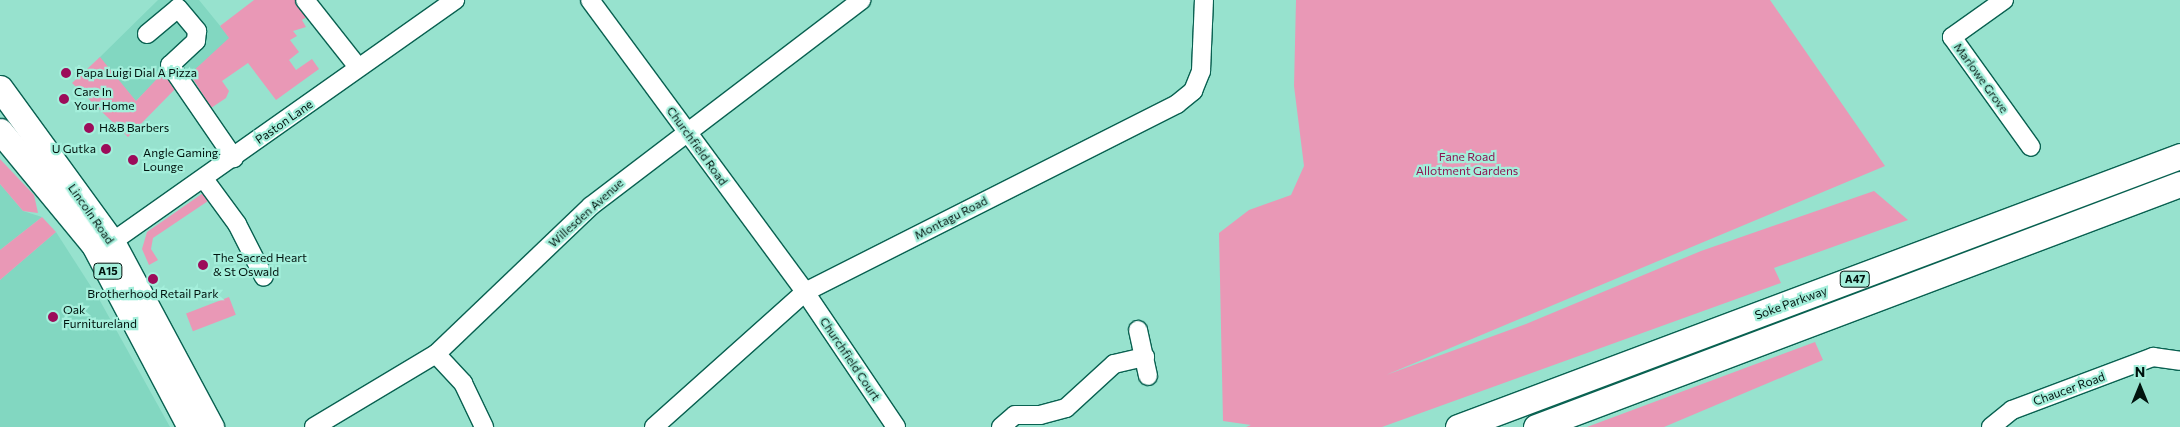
<!DOCTYPE html>
<style>
body{margin:0}
#map{position:relative;width:2180px;height:427px;overflow:hidden;background:#97e2ce;font-family:Commissioner,sans-serif}
div>[style]{position:absolute}
.built>*{inset:0;background:#82d7c1}
.green>*{inset:0;background:#e998b6;transform-origin:0 0}
.roads{filter:drop-shadow(1px 0 #096151) drop-shadow(-1px 0 #096151) drop-shadow(0 1px #096151) drop-shadow(0 -1px #096151)}
.minor>*{height:18px;margin:-9px;padding:0 9px;transform-origin:9px;border-radius:9px;background:#fff}
.highway>*{height:25px;margin:-12.5px;padding:0 12.5px;transform-origin:12.5px;border-radius:12.5px;background:#fff}
.dots>*{width:14px;height:14px;translate:-50% -50%;box-sizing:border-box;border:2px solid #a4efdb;border-radius:50%}
span{translate:-50% -50%;white-space:nowrap;text-align:center;line-height:1.15;-webkit-text-stroke:4.5px #a4efdb;paint-order:stroke}
.shield-label span{padding:1px 4px;background:#a4efdb;border:1px solid;border-radius:4px;-webkit-text-stroke-width:0}
.shield-label{font-size:11px;color:#00130e;font-weight:700}
.poi-label{font-size:12px;color:#00130e}
.left{translate:0 -50%;text-align:left}
.right{translate:-100% -50%;text-align:right}
.street-label{font-size:12px;color:#00130e}
.park-label{font-size:12px;color:#8d1753}
.north{position:absolute;left:2115px;top:362px;width:50px;height:50px;-webkit-text-stroke:4px #a4efdb;paint-order:stroke;rotate:0deg;font-size:14px;font-weight:700;line-height:20px;text-align:center;color:#00130e}
.north::after{content:'';display:block;margin:auto;width:18px;height:22px;background:#00130e;clip-path:polygon(50% 0,100% 100%,50% 72%,0 100%)}
</style>
<div id="map">
<div class="built">
<div style="clip-path:polygon(158px 0,199px 0,230px 38px,182px 82px,170px 66px,136px 101px,98px 59px)"></div>
<div style="clip-path:polygon(0 184px,23px 211px,42px 217px,0 250px)"></div>
<div style="clip-path:polygon(56px 232px,99px 299px,170px 427px,0 427px,0 280px)"></div>
</div>
<div class="green">
<div style="clip-path:polygon(254px 0,296px 0,308px 16px,302px 20px,306px 27px,293px 31px,297px 36px,290px 40px,299px 52px,289px 60px,296px 70px,312px 59px,319px 69px,276px 100px,248px 63px,222px 81px,229px 91px,226px 98px,211px 108px,190px 74px,229px 38px,220px 26px)"></div>
<div style="clip-path:polygon(1296px 0,1770px 0,1885px 166px,1386px 375px,1526px 324px,1701px 251px,1874px 191px,1908px 220px,1774px 268px,1781px 283px,1382px 427px,1246px 427px,1251px 425px,1223px 421px,1219px 233px,1249px 210px,1291px 195px,1304px 166px,1294px 86px)"></div>
<div style="clip-path:polygon(100px 57px,136px 101px,170px 65px,182px 82px,128px 137px,72px 83px)"></div>
<div style="clip-path:polygon(0 159px,34px 195px,38px 213px,23px 211px,0 184px)"></div>
<div style="clip-path:polygon(206px 191px,211px 199px,153px 238px,151px 249px,158px 260px,149px 265px,142px 249px,147px 232px)"></div>
<div style="clip-path:polygon(42px 217px,56px 232px,0 280px,0 250px)"></div>
<div style="left:229px;top:297px;width:19px;height:46px;rotate:69deg"></div>
<div style="clip-path:polygon(1815px 342px,1823px 360px,1664px 427px,1587px 427px)"></div>
</div>
<div class="roads">
<div class="minor">
<div style="left:305px;top:0;width:85px;rotate:51.7deg"></div>
<div style="left:590px;top:0;width:363px;rotate:53.6deg"></div>
<div style="left:805px;top:292px;width:163px;rotate:56deg"></div>
<div style="left:2004px;top:0;width:64px;rotate:144.6deg"></div>
<div style="left:1952px;top:37px;width:135px;rotate:54.3deg"></div>
<div style="left:147px;top:34px;width:40px;rotate:-40deg"></div>
<div style="left:178px;top:8px;width:30px;rotate:50deg"></div>
<div style="left:197px;top:31px;width:10px;rotate:96deg"></div>
<div style="left:196px;top:41px;width:35px;rotate:137deg"></div>
<div style="left:170px;top:65px;width:113px;rotate:55.5deg"></div>
<div style="left:204px;top:179px;width:56px;rotate:53.7deg"></div>
<div style="left:237px;top:224px;width:59px;rotate:63deg"></div>
<div style="left:112px;top:242px;width:420px;rotate:-35.2deg"></div>
<div style="left:1138px;top:330px;width:47px;rotate:77.7deg"></div>
<div style="left:436px;top:354px;width:40px;rotate:47deg"></div>
<div style="left:463px;top:383px;width:49px;rotate:64.5deg"></div>
<div style="left:314px;top:427px;width:142px;rotate:-30.9deg"></div>
<div style="left:436px;top:354px;width:214px;rotate:-43.7deg"></div>
<div style="left:591px;top:206px;width:340px;rotate:-37.3deg"></div>
<div style="left:654px;top:427px;width:203px;rotate:-41.8deg"></div>
<div style="left:805px;top:292px;width:417px;rotate:-26.8deg"></div>
<div style="left:1177px;top:104px;width:21px;rotate:-39deg"></div>
<div style="left:1193px;top:91px;width:22px;rotate:-68deg"></div>
<div style="left:1201px;top:71px;width:71px;rotate:-87.6deg"></div>
<div style="left:1001px;top:427px;width:18px;rotate:-41deg"></div>
<div style="left:1015px;top:415px;width:25px"></div>
<div style="left:1040px;top:415px;width:27px;rotate:-15deg"></div>
<div style="left:1066px;top:408px;width:65px;rotate:-42.5deg"></div>
<div style="left:1114px;top:364px;width:32px;rotate:-13deg"></div>
<div style="left:1991px;top:427px;width:27px;rotate:-39deg"></div>
<div style="left:2012px;top:410px;width:151px;rotate:-20.6deg"></div>
<div style="left:2153px;top:357px;width:27px;rotate:8deg"></div>
</div>
<div class="highway">
<div style="left:0;top:88px;width:190px;rotate:54deg"></div>
<div style="left:112px;top:242px;width:210px;rotate:61.8deg"></div>
<div style="left:0;top:131px;width:148px;rotate:50.5deg"></div>
<div style="left:94px;top:245px;width:206px;rotate:62.2deg"></div>
<div style="left:1458px;top:427px;width:771px;rotate:-20.57deg"></div>
<div style="left:1536px;top:427px;width:688px;rotate:-20.67deg"></div>
</div>
</div>
<div class="dots">
<div style="left:66px;top:73px;background:#9c0b5a"></div>
<div style="left:64px;top:99px;background:#9c0b5a"></div>
<div style="left:89px;top:128px;background:#9c0b5a"></div>
<div style="left:106px;top:149px;background:#9c0b5a"></div>
<div style="left:133px;top:160px;background:#9c0b5a"></div>
<div style="left:203px;top:265px;background:#9c0b5a"></div>
<div style="left:153px;top:279px;background:#9c0b5a"></div>
<div style="left:53px;top:317px;background:#9c0b5a"></div>
</div>
<div class="shield-label">
<span style="left:108px;top:271px">A15</span>
<span style="left:1855px;top:279px">A47</span>
</div>
<div class="poi-label">
<span class="left" style="left:76px;top:73px">Papa Luigi Dial A Pizza</span>
<span class="left" style="left:74px;top:99px">Care In<br>Your Home</span>
<span class="left" style="left:99px;top:128px">H&amp;B Barbers</span>
<span class="right" style="left:96px;top:149px">U Gutka</span>
<span class="left" style="left:143px;top:160px">Angle Gaming<br>Lounge</span>
<span class="left" style="left:213px;top:265px">The Sacred Heart<br>&amp; St Oswald</span>
<span style="left:153px;top:294px">Brotherhood Retail Park</span>
<span class="left" style="left:63px;top:317px">Oak<br>Furnitureland</span>
</div>
<div class="street-label">
<span style="left:1981px;top:78px;rotate:54deg">Marlowe Grove</span>
<span style="left:284px;top:122px;rotate:-35deg">Paston Lane</span>
<span style="left:697px;top:146px;rotate:54deg">Churchfield Road</span>
<span style="left:586px;top:213px;rotate:-42deg">Willesden Avenue</span>
<span style="left:91px;top:214px;rotate:55deg">Lincoln Road</span>
<span style="left:951px;top:218px;rotate:-27deg">Montagu Road</span>
<span style="left:1791px;top:303px;rotate:-20deg">Soke Parkway</span>
<span style="left:850px;top:359px;rotate:56deg">Churchfield Court</span>
<span style="left:2069px;top:389px;rotate:-20deg">Chaucer Road</span>
</div>
<div class="park-label">
<span style="left:1467px;top:164px">Fane Road<br>Allotment Gardens</span>
</div>
<div class="north">N</div>
</div>
